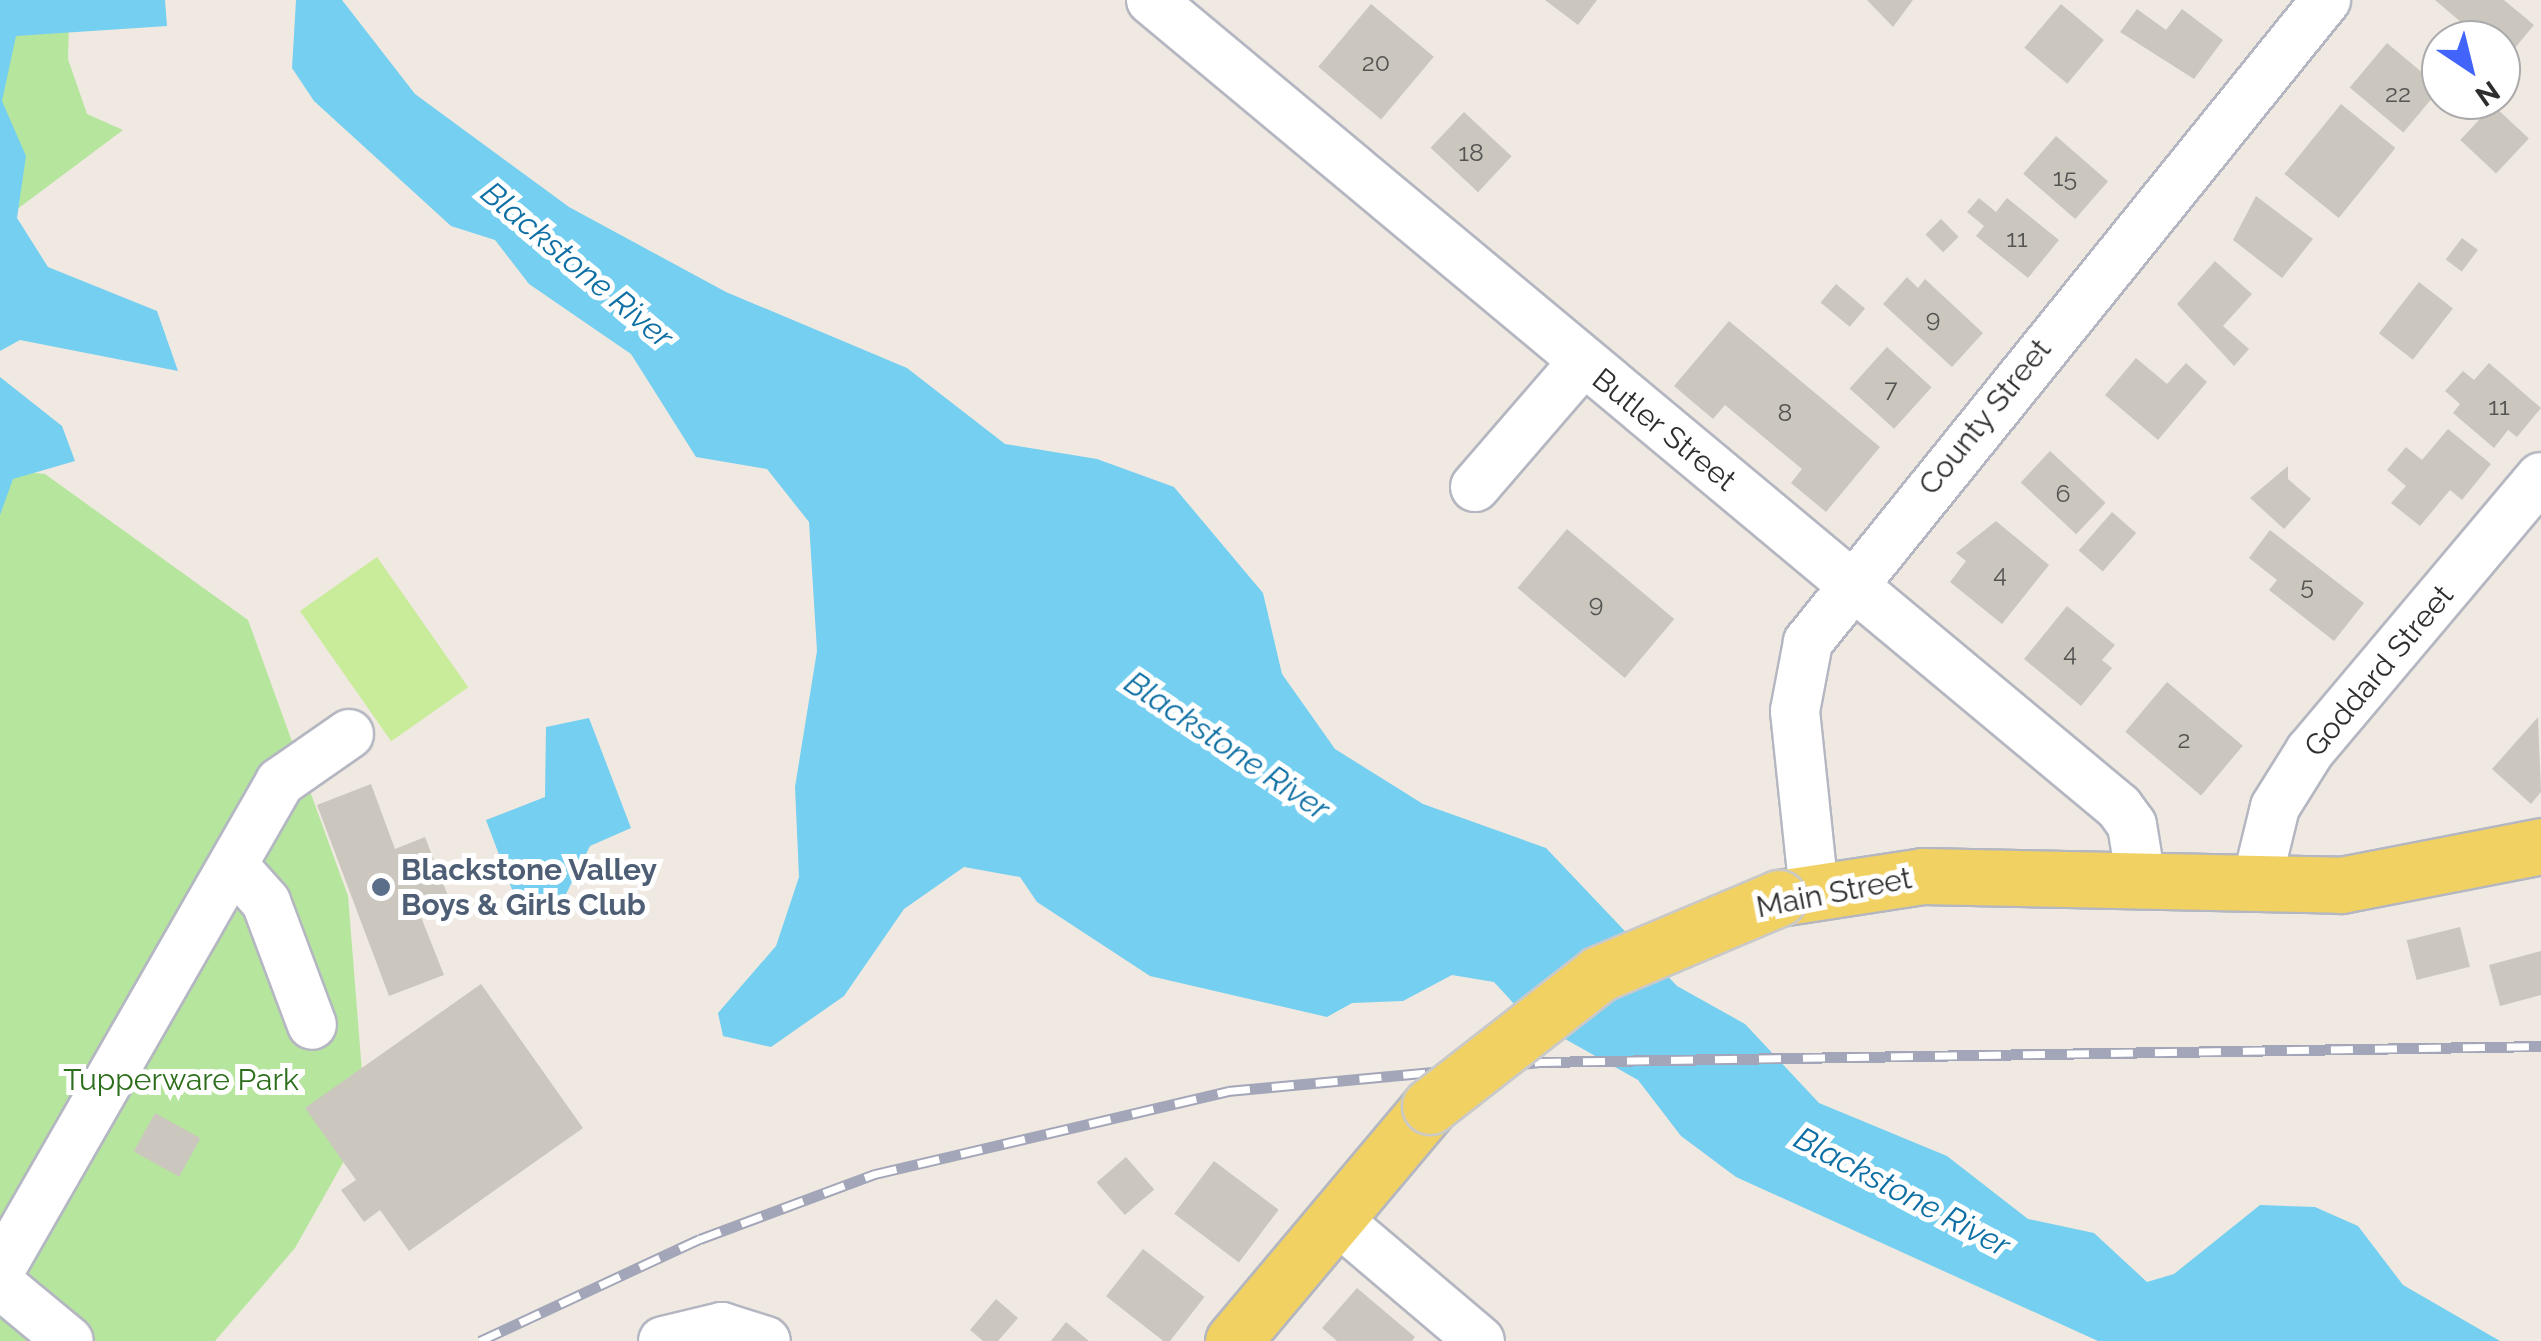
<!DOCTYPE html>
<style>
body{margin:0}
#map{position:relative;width:2541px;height:1341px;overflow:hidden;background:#efe9e1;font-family:Raleway,sans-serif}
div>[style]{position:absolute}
.green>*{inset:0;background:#b6e59e}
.pitch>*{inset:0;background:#c9ec9a;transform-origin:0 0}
.water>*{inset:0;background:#75cff0}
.building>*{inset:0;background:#cbc7bf;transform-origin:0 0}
.roads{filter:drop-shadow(2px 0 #b4b7c1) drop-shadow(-2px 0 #b4b7c1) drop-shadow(0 2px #b4b7c1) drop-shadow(0 -2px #b4b7c1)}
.minor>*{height:48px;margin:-24px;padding:0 24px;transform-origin:24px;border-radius:24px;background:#fff}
.major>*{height:55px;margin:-27.5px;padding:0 27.5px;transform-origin:27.5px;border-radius:27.5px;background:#f2d163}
.rail>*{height:11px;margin-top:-5.5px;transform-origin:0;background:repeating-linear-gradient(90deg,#fff 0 22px,#a3a6b8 0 44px);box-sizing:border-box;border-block:2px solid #a3a6b8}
.bridges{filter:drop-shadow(2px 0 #c9c9c9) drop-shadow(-2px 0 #c9c9c9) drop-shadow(0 2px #c9c9c9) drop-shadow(0 -2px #c9c9c9)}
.major-bridge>*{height:55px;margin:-27.5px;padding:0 27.5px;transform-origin:27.5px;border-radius:27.5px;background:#f2d163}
.dots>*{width:28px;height:28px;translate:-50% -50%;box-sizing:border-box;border:5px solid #fff;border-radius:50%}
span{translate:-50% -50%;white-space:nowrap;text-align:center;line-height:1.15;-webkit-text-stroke:10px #fff;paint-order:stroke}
.number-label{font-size:25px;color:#555452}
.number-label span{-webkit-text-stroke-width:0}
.street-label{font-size:30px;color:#2e2e2e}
.service-label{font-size:30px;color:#4e5e75;font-weight:700}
.left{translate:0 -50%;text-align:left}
.park-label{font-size:30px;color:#2c6e1b}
.water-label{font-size:32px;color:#0d6fa3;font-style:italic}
.north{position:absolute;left:2421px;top:20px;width:100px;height:100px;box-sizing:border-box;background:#fff;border:2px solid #ababab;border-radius:50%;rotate:145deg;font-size:28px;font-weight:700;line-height:40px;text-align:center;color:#2e2e2e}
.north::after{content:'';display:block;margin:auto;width:35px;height:45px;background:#4264fb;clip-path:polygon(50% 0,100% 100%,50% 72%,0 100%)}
</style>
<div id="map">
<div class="green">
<div style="clip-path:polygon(69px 23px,68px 59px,87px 114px,123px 130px,0 222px,0 32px)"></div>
<div style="clip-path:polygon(0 469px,45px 474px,248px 620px,348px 896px,366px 1122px,295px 1248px,215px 1341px,0 1341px)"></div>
</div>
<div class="pitch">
<div style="left:377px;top:557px;width:159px;height:94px;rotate:55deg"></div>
</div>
<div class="water">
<div style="clip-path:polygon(0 0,165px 0,167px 26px,16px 36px,2px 101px,26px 156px,17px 218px,48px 267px,157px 311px,178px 371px,20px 340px,0 351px)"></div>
<div style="clip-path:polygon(296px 0,342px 0,415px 94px,569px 207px,726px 292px,907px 368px,1005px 444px,1097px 459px,1174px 487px,1263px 593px,1282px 674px,1335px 749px,1423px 804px,1546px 848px,1677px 986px,1745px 1024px,1819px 1103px,1947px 1156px,2028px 1219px,2094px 1233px,2147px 1282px,2174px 1274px,2260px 1205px,2315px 1207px,2358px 1226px,2403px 1285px,2500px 1341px,2098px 1341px,1736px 1177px,1681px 1136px,1638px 1080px,1526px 1017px,1494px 982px,1452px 975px,1403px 1001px,1352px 1003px,1327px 1017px,1150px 976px,1037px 902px,1020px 877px,964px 867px,904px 909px,844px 996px,771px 1047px,723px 1036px,718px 1013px,776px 946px,799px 877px,795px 787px,817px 651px,809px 522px,767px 469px,696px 457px,631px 354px,529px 284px,495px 240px,451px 226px,314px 101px,292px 68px)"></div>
<div style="clip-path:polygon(0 377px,62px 426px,75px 461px,13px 479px,0 515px)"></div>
<div style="clip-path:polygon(589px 718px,631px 828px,590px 846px,554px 918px,522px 916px,486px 820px,545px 797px,546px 727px)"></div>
</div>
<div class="building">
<div style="clip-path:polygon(1545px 0,1597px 0,1578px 25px)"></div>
<div style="clip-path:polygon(1867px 0,1913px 0,1893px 27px)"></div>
<div style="clip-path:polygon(2435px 0,2504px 0,2534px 25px,2505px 60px,2501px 40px,2482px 40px)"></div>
<div style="left:1371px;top:4px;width:82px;height:82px;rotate:40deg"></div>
<div style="left:2061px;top:4px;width:56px;height:57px;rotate:40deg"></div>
<div style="clip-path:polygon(2137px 9px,2166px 30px,2182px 9px,2223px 40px,2194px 79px,2120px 32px)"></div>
<div style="left:2387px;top:43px;width:70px;height:58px;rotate:40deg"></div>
<div style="left:2341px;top:104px;width:70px;height:90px;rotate:39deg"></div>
<div style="left:2493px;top:105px;width:49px;height:48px;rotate:43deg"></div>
<div style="left:1464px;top:112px;width:65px;height:49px;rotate:43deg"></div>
<div style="left:2056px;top:136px;width:69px;height:50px;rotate:41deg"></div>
<div style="clip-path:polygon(2256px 196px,2313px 239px,2282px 278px,2233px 240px)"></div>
<div style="clip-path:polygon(1979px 198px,1996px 212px,2007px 198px,2059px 240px,2028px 278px,1976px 236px,1984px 226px,1967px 212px)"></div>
<div style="left:1941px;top:219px;width:25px;height:22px;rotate:45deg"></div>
<div style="left:2462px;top:238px;width:20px;height:27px;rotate:37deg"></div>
<div style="clip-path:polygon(2215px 261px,2252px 294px,2223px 326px,2249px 349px,2234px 366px,2177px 304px)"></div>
<div style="clip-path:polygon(1907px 277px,1918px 288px,1925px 279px,1983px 333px,1952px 367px,1883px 304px)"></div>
<div style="left:2419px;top:282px;width:43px;height:65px;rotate:38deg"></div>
<div style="left:1836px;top:284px;width:38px;height:24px;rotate:40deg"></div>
<div style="clip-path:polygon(1729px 321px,1880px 447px,1826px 512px,1791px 483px,1802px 469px,1725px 405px,1713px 419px,1674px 386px)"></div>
<div style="left:1887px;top:347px;width:60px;height:56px;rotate:42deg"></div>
<div style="clip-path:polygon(2136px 358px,2167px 384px,2186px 363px,2207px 382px,2158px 440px,2105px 395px)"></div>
<div style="clip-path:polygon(2489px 363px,2541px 408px,2517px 437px,2508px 430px,2494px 448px,2453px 413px,2460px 404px,2445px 391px,2463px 371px,2474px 380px)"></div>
<div style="clip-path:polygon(2448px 429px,2491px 464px,2462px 500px,2450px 490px,2420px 526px,2391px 503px,2406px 486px,2387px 470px,2406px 447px,2422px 460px)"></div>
<div style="left:2050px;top:451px;width:76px;height:43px;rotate:43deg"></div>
<div style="clip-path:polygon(2288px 466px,2288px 479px,2311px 499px,2284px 529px,2250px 498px)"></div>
<div style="left:2112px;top:512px;width:32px;height:51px;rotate:41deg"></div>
<div style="clip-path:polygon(1996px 521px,2049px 565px,2002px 624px,1950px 582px,1966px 561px,1956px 553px)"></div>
<div style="left:1567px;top:529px;width:140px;height:77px;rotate:40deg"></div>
<div style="clip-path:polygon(2270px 530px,2364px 603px,2334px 641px,2269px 590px,2277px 580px,2249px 558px)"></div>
<div style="clip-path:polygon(2067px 606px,2115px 645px,2102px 660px,2112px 668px,2081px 706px,2024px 659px)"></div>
<div style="left:2167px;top:682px;width:99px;height:65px;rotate:40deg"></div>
<div style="clip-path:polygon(2538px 717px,2541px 792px,2531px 804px,2492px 769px)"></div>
<div style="clip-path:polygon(371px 784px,395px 849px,425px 837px,450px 901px,419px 912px,444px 975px,389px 996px,317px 805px)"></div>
<div style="left:2460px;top:927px;width:41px;height:55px;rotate:76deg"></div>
<div style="clip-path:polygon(2541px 951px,2541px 995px,2500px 1006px,2489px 965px)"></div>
<div style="clip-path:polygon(481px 984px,583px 1128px,409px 1251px,380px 1210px,364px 1222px,341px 1190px,356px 1180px,305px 1108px)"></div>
<div style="left:155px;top:1113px;width:52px;height:44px;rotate:29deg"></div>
<div style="left:1126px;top:1157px;width:43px;height:39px;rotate:49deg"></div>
<div style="left:1214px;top:1161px;width:81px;height:66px;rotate:37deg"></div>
<div style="left:1143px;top:1249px;width:78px;height:60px;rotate:38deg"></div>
<div style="clip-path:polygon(1357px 1288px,1415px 1337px,1412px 1341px,1337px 1341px,1322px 1328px)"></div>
<div style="clip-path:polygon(996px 1299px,1018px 1318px,998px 1341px,983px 1341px,970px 1330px)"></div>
<div style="clip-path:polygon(1066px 1322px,1089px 1341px,1051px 1341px)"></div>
</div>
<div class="roads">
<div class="minor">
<div style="left:1151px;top:0;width:1260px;rotate:39.82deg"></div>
<div style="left:2119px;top:807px;width:22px;rotate:54deg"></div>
<div style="left:2132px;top:825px;width:56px;rotate:80.7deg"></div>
<div style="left:1475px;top:487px;width:164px;rotate:-49.2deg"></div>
<div style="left:233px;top:865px;width:50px;rotate:48.3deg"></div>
<div style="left:266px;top:902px;width:131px;rotate:69.5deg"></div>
<div style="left:2256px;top:885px;width:80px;rotate:-76.3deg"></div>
<div style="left:2275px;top:807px;width:66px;rotate:-58deg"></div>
<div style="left:2310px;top:751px;width:358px;rotate:-49.9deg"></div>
<div style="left:1814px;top:892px;width:182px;rotate:-96deg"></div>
<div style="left:1795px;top:711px;width:70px;rotate:-79.3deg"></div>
<div style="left:1808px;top:642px;width:825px;rotate:-51.1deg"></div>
<div style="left:1335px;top:1218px;width:190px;rotate:40.3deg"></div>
<div style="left:0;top:1270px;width:563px;rotate:-60.15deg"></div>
<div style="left:280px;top:782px;width:84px;rotate:-34.8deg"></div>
<div style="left:0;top:1284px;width:89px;rotate:39.6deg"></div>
<div style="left:663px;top:1341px;width:61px;rotate:-13.3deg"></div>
<div style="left:722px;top:1327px;width:46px;rotate:17.7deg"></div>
</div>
<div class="major">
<div style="left:1779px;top:898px;width:145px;rotate:-8.7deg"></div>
<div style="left:1922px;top:876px;width:419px;rotate:1.2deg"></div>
<div style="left:2341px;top:885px;width:204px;rotate:-11deg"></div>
<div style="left:1233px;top:1341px;width:307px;rotate:-50deg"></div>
</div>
</div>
<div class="rail">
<div style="left:480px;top:1341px;width:242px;rotate:-24.9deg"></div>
<div style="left:700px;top:1239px;width:187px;rotate:-20.4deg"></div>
<div style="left:875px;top:1174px;width:363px;rotate:-13.2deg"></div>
<div style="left:1228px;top:1091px;width:312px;rotate:-5.3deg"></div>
<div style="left:1539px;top:1062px;width:1002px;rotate:-0.91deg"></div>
</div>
<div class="bridges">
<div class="major-bridge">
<div style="left:1430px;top:1106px;width:214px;rotate:-38deg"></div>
<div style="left:1599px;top:974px;width:195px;rotate:-22.9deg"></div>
</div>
</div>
<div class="dots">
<div style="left:381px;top:887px;background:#5c6f8a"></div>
</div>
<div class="number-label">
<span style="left:1376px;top:62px">20</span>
<span style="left:2398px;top:93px">22</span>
<span style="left:1471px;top:152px">18</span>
<span style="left:2065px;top:177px">15</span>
<span style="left:2017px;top:238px">11</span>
<span style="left:1933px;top:318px">9</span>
<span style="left:1891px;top:388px">7</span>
<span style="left:2499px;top:406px">11</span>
<span style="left:1785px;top:412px">8</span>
<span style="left:2063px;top:493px">6</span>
<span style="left:2000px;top:573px">4</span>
<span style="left:2307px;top:585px">5</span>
<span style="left:1596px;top:603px">9</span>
<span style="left:2070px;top:652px">4</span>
<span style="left:2184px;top:739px">2</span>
</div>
<div class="street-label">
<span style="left:1985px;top:417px;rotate:-51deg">County Street</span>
<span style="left:1664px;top:430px;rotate:39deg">Butler Street</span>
<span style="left:2379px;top:671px;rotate:-50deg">Goddard Street</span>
<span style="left:1834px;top:893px;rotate:-11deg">Main Street</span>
</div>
<div class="service-label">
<span class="left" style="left:401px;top:887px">Blackstone Valley<br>Boys &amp; Girls Club</span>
</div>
<div class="park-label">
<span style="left:181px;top:1080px">Tupperware Park</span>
</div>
<div class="water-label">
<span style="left:577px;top:265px;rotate:40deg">Blackstone River</span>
<span style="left:1227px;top:746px;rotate:34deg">Blackstone River</span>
<span style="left:1902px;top:1192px;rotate:28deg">Blackstone River</span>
</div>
<div class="north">N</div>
</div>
